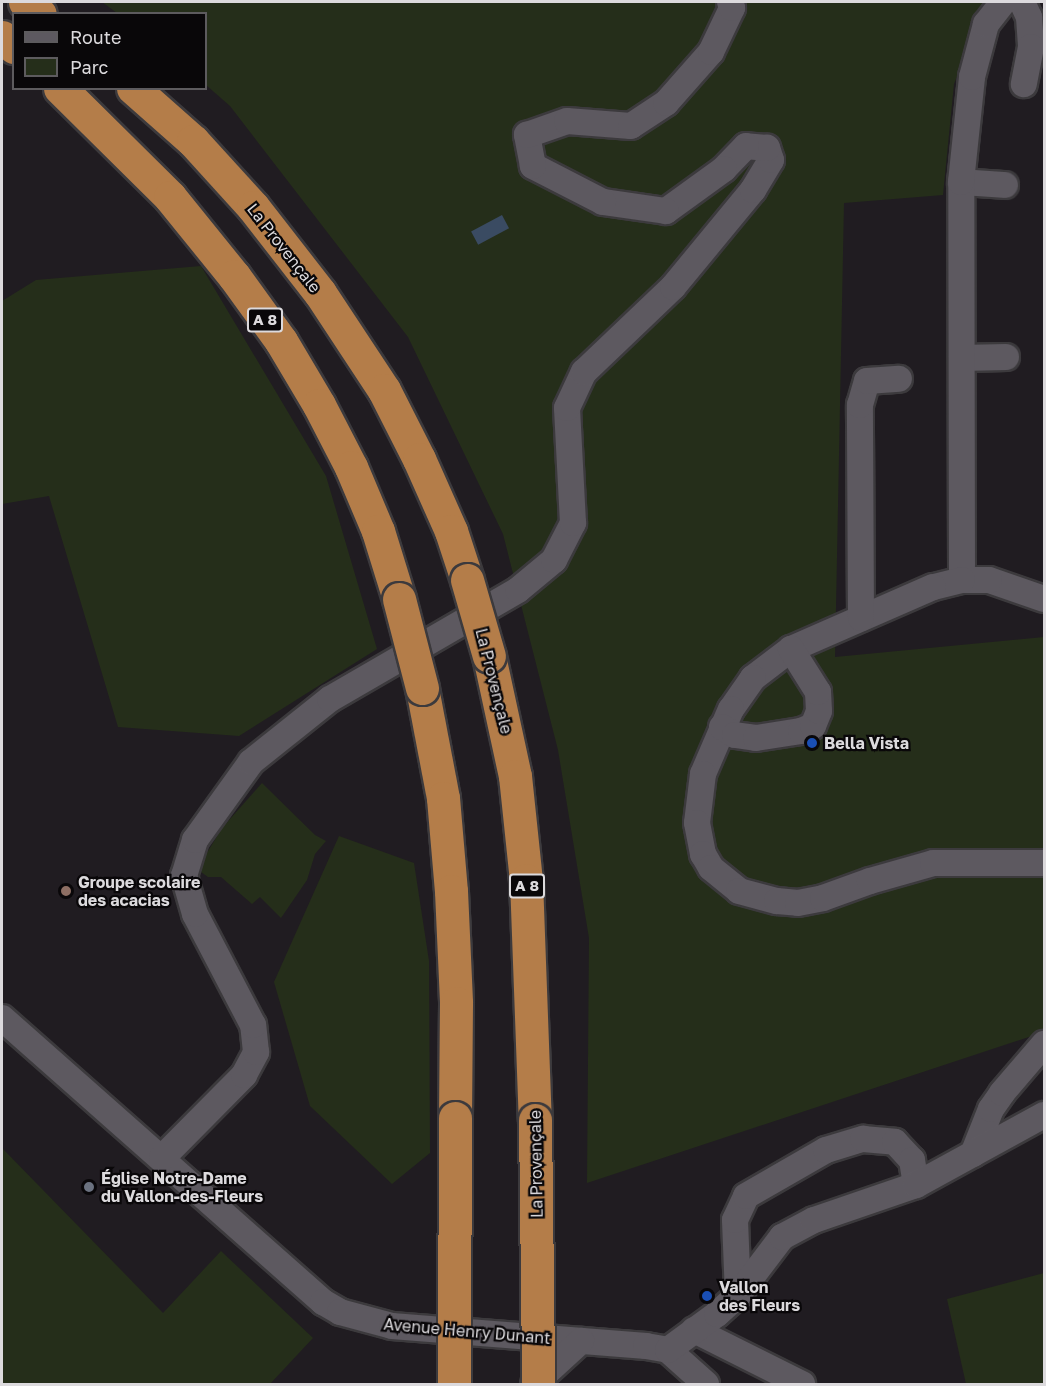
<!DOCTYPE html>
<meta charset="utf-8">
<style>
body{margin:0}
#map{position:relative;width:1046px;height:1386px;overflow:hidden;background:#201c21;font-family:"Golos Text",sans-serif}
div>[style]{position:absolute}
.green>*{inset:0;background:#252e1a}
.water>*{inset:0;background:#3a4b62;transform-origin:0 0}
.roads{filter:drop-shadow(2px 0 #3c3a3d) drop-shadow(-2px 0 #3c3a3d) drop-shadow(0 2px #3c3a3d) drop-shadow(0 -2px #3c3a3d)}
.minor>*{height:26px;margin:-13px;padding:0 13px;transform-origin:13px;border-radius:13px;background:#5d5960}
.highway>*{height:33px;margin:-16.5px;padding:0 16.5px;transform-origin:16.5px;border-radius:16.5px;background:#b47d49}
.bridges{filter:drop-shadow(2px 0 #3c3a3d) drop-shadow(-2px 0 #3c3a3d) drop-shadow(0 2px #3c3a3d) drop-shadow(0 -2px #3c3a3d)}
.highway-bridge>*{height:33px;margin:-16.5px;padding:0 16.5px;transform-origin:16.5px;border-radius:16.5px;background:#b47d49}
.dots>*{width:16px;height:16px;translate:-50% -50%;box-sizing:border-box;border:3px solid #090709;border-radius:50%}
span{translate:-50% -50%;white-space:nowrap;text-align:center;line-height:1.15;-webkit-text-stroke:4.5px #090709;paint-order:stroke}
.shield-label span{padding:2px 4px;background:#090709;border:2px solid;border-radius:4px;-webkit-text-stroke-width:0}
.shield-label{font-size:15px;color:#dcdadd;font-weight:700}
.street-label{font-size:16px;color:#dcdadd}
.poi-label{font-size:16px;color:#dcdadd;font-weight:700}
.left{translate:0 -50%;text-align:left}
.frame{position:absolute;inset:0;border:3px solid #dcdadd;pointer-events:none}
.legend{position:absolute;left:12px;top:12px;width:195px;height:78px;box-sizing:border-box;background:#090709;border:2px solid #5d5b5e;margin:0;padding:8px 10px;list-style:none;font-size:18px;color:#dcdadd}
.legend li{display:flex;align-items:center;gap:12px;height:30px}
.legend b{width:30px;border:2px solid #5d5b5e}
</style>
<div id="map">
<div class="green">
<div style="clip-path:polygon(102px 2px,987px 2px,954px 84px,943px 195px,844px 203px,835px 657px,1044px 637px,1044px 1032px,587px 1183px,589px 938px,558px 750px,503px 534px,408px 337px,230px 106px,206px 85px,206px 14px,117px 13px)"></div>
<div style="clip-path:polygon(201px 266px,326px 476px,377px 649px,239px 736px,118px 727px,49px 496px,2px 504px,2px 301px,36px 280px)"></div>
<div style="clip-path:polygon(262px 783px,315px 835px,326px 841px,315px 854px,307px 880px,281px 918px,260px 897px,252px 904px,221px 877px,208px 877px,201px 872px,205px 856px,222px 828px)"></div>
<div style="clip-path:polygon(339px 836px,414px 863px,429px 961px,430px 1153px,392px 1184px,310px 1106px,274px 982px)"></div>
<div style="clip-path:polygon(2px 1148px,163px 1313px,221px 1251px,313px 1338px,270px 1384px,2px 1384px)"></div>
<div style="clip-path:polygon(1044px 1273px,1044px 1384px,966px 1384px,947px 1299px)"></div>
</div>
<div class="water">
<div style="left:502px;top:215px;width:15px;height:35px;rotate:62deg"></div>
</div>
<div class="roads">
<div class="minor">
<div style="left:1022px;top:2px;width:17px;rotate:65deg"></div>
<div style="left:1029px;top:17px;width:30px;rotate:86deg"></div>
<div style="left:1031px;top:47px;width:38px;rotate:101deg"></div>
<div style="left:961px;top:182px;width:44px;rotate:3.9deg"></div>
<div style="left:962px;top:358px;width:44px;rotate:-1.3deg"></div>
<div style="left:962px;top:580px;width:398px;rotate:-90.1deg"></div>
<div style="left:961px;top:182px;width:106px;rotate:-84deg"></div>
<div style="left:972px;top:77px;width:55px;rotate:-75.2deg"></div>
<div style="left:986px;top:24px;width:28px;rotate:-52deg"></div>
<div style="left:1044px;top:599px;width:58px;rotate:-160.9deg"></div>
<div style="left:989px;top:580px;width:27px;rotate:180deg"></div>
<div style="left:962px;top:580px;width:30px;rotate:166deg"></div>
<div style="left:933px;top:587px;width:155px;rotate:156.4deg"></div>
<div style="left:791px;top:649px;width:48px;rotate:142.7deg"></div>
<div style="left:753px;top:678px;width:38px;rotate:125deg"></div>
<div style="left:731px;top:709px;width:71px;rotate:113.3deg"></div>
<div style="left:703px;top:774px;width:49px;rotate:97deg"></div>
<div style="left:697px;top:823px;width:32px;rotate:79deg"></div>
<div style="left:703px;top:854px;width:16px;rotate:60deg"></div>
<div style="left:711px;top:868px;width:36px;rotate:39deg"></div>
<div style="left:739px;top:891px;width:39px;rotate:15deg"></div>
<div style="left:777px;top:901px;width:21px;rotate:5deg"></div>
<div style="left:798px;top:903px;width:25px;rotate:-11deg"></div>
<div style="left:823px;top:898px;width:50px;rotate:-19.9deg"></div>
<div style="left:870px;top:881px;width:66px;rotate:-15.9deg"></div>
<div style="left:933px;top:863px;width:111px"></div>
<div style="left:861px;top:618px;width:213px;rotate:-90.3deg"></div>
<div style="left:860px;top:405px;width:25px;rotate:-74deg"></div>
<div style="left:867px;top:381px;width:32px;rotate:-4deg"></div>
<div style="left:722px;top:727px;width:15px;rotate:32deg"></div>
<div style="left:735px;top:735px;width:21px;rotate:8deg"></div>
<div style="left:756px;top:738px;width:46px;rotate:-8.8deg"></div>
<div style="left:801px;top:731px;width:13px;rotate:-23deg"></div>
<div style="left:813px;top:726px;width:16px;rotate:-68deg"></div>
<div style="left:819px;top:711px;width:19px;rotate:-93deg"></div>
<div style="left:818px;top:692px;width:51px;rotate:-122.1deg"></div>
<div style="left:2px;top:1018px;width:429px;rotate:41.5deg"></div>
<div style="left:323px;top:1302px;width:20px;rotate:30deg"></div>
<div style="left:340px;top:1312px;width:54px;rotate:15.1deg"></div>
<div style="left:392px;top:1326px;width:255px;rotate:4.5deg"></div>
<div style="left:646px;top:1346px;width:22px;rotate:10deg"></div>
<div style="left:668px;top:1350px;width:51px;rotate:41.8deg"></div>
<div style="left:973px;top:1154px;width:48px;rotate:-68.2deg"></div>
<div style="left:991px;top:1109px;width:19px;rotate:-55deg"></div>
<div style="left:1002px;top:1093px;width:65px;rotate:-49.4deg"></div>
<div style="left:162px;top:1158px;width:117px;rotate:-45.3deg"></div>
<div style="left:244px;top:1075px;width:26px;rotate:-62deg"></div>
<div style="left:256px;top:1052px;width:27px;rotate:-96deg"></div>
<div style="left:253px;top:1025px;width:125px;rotate:-117.6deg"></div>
<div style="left:195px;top:914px;width:40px;rotate:-106deg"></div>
<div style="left:184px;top:876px;width:38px;rotate:-73deg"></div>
<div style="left:195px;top:840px;width:96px;rotate:-54.3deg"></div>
<div style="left:251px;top:762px;width:101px;rotate:-38.6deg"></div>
<div style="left:330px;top:699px;width:217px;rotate:-30.1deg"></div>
<div style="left:518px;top:590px;width:47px;rotate:-39.8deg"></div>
<div style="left:554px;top:560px;width:42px;rotate:-62.8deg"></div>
<div style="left:573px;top:523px;width:115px;rotate:-93deg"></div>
<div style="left:567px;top:408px;width:40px;rotate:-65deg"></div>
<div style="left:584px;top:372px;width:123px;rotate:-43.7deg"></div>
<div style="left:673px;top:287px;width:126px;rotate:-50.5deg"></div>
<div style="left:753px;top:190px;width:35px;rotate:-59deg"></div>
<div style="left:771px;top:160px;width:13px;rotate:-108deg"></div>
<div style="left:767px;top:148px;width:21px;rotate:-175deg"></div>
<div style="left:746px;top:146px;width:32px;rotate:134deg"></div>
<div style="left:724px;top:169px;width:72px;rotate:144.1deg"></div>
<div style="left:666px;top:211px;width:64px;rotate:-171.9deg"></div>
<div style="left:603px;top:202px;width:79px;rotate:-152.8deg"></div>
<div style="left:533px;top:166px;width:32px;rotate:-101deg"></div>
<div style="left:527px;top:135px;width:42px;rotate:-19.3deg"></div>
<div style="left:567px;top:121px;width:64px;rotate:4.5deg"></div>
<div style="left:631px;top:126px;width:42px;rotate:-33.3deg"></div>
<div style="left:666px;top:103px;width:68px;rotate:-48.6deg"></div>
<div style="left:711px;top:52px;width:49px;rotate:-64.5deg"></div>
<div style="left:732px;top:8px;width:6px;rotate:-108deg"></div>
<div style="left:738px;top:1295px;width:75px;rotate:-92.3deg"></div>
<div style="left:735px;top:1220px;width:26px;rotate:-65deg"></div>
<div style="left:746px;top:1196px;width:92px;rotate:-29.9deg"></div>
<div style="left:826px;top:1150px;width:39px;rotate:-17deg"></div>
<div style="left:863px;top:1139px;width:32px;rotate:5deg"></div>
<div style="left:895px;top:1142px;width:25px;rotate:47deg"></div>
<div style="left:912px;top:1160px;width:25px;rotate:81deg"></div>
<div style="left:694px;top:1330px;width:121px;rotate:26.6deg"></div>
<div style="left:668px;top:1350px;width:61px;rotate:-36.3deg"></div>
<div style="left:717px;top:1314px;width:28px;rotate:-42deg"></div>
<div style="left:738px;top:1295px;width:73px;rotate:-52.8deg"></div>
<div style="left:782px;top:1237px;width:36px;rotate:-28deg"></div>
<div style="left:814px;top:1220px;width:108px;rotate:-18.9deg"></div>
<div style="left:916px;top:1185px;width:146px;rotate:-28.7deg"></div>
<div style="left:534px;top:1384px;width:64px;rotate:-42.5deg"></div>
</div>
<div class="highway">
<div style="left:25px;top:2px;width:19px;rotate:39deg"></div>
<div style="left:2px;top:37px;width:16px;rotate:40deg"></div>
<div style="left:60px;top:88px;width:155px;rotate:44.7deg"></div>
<div style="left:170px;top:197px;width:102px;rotate:51deg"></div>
<div style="left:234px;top:276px;width:80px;rotate:54.1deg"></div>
<div style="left:281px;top:341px;width:74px;rotate:59.3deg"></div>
<div style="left:319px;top:405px;width:70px;rotate:62.7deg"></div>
<div style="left:351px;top:467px;width:69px;rotate:67.1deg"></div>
<div style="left:378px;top:531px;width:71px;rotate:72.8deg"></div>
<div style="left:133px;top:88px;width:80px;rotate:41.5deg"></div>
<div style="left:193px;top:141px;width:89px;rotate:47.7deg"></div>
<div style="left:253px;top:207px;width:109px;rotate:52.1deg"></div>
<div style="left:320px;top:293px;width:116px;rotate:56.6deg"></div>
<div style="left:384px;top:390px;width:77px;rotate:63.1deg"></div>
<div style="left:419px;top:459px;width:79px;rotate:66deg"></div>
<div style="left:451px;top:531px;width:52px;rotate:71.9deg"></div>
<div style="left:489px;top:656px;width:123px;rotate:77.8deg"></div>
<div style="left:515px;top:776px;width:105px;rotate:84deg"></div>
<div style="left:526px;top:880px;width:240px;rotate:87.9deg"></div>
<div style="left:422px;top:688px;width:112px;rotate:79.2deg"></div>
<div style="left:443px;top:798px;width:93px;rotate:85.1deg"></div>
<div style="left:451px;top:891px;width:112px;rotate:87.4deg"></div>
<div style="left:456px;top:1003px;width:115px;rotate:90.5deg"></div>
</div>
</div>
<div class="bridges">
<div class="highway-bridge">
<div style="left:467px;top:580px;width:79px;rotate:73.9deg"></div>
<div style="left:399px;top:599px;width:92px;rotate:75.5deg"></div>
<div style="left:535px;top:1120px;width:264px;rotate:89.3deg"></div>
<div style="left:454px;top:1384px;width:266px;rotate:-89.8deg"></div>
</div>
</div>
<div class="dots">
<div style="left:812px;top:743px;background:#1a4fb4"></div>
<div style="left:66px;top:891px;background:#8d6e63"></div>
<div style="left:89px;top:1187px;background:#6b7280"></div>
<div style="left:707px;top:1296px;background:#1a4fb4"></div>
</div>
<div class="shield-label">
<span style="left:265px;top:320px">A 8</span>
<span style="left:527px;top:886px">A 8</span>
</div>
<div class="street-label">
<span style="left:284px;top:248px;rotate:52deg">La Provençale</span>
<span style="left:494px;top:681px;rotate:76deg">La Provençale</span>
<span style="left:536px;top:1164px;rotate:-91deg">La Provençale</span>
<span style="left:467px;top:1331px;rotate:5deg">Avenue Henry Dunant</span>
</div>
<div class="poi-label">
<span class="left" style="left:824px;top:743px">Bella Vista</span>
<span class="left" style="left:78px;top:891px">Groupe scolaire<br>des acacias</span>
<span class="left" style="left:101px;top:1187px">Église Notre-Dame<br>du Vallon-des-Fleurs</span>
<span class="left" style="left:719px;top:1296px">Vallon<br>des Fleurs</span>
</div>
<div class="frame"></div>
<ul class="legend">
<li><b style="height:8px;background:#5d5960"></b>Route</li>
<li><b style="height:16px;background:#252e1a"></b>Parc</li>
</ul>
</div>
